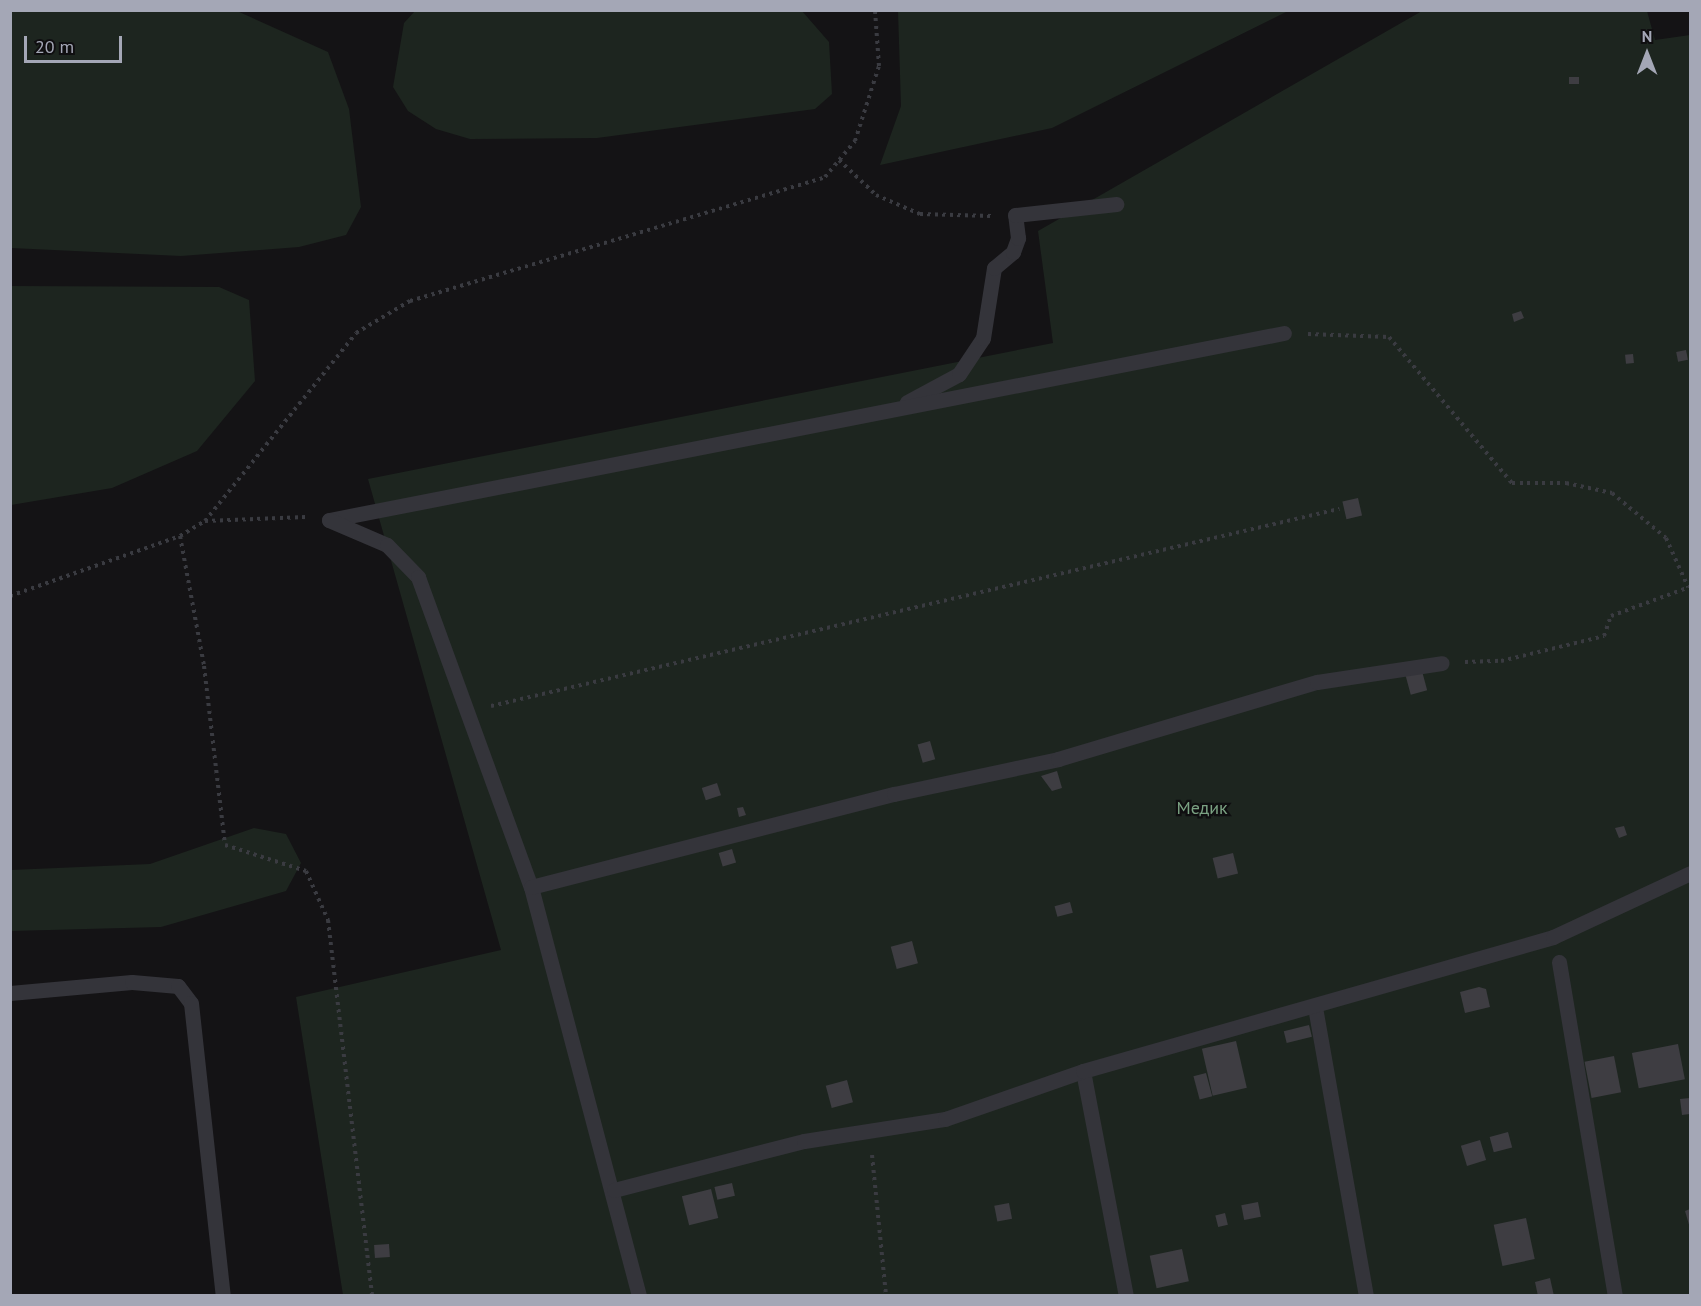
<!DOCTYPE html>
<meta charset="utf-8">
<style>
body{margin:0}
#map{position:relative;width:1701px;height:1306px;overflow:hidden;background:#141315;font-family:"PT Sans",sans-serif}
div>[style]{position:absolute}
.green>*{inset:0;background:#1d251f}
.building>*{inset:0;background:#3e3d42;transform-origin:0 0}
.path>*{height:4px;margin-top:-2px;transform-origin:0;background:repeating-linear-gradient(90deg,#3a3b41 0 3px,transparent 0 7.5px)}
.lane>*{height:15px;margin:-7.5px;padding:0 7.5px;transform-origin:7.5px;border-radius:7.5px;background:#34343a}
span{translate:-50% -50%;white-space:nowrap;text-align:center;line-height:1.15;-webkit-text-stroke:4.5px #0f0e10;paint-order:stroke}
.park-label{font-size:18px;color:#7ba283}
.frame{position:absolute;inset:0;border:12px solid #a4a7b6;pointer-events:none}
.north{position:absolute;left:1617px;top:24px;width:60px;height:60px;-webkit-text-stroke:4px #0f0e10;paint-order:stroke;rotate:0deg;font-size:16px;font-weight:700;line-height:24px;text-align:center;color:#a4a7b6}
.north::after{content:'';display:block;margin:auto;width:21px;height:27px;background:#a4a7b6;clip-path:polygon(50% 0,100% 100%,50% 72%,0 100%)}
.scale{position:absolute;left:24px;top:36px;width:98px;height:27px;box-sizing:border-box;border:3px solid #a4a7b6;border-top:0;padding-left:8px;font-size:18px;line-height:21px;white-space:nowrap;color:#a4a7b6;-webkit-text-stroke:4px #0f0e10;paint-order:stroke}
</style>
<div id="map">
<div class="green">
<div style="clip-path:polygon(11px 10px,237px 11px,328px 52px,349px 109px,361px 207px,346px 235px,299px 247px,181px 256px,11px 248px)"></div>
<div style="clip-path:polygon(415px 11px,802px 11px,829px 42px,832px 94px,815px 109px,597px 138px,470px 139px,436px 129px,408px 111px,393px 87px,404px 23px)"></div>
<div style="clip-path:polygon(898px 11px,898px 10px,1288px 11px,1052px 128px,880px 165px,901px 106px)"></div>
<div style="clip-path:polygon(1422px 11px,1647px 11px,1655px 40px,1690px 35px,1690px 1295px,343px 1295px,296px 997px,501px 950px,368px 479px,1053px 343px,1038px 231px)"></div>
<div style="clip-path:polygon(11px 286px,219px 287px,249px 300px,255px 381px,197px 451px,112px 488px,11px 505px)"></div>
<div style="clip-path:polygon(254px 828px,286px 834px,301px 863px,286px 891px,161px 927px,11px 931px,11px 870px,150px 864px)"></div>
</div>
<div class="building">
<div style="left:1579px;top:77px;width:7px;height:10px;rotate:90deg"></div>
<div style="clip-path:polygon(1521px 311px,1524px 318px,1514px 322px,1512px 314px)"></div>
<div style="left:1686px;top:350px;width:10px;height:10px;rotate:79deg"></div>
<div style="left:1633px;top:354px;width:9px;height:8px;rotate:84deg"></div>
<div style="left:1358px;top:498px;width:18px;height:16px;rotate:77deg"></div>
<div style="left:1422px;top:671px;width:20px;height:17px;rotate:75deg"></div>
<div style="left:930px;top:741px;width:19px;height:13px;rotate:74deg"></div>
<div style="clip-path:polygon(1057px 771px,1062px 788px,1052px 791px,1041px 776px)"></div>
<div style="left:717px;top:783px;width:13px;height:16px;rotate:72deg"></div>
<div style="clip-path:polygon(743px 807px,746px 815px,739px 817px,737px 808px)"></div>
<div style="clip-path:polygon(1624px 826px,1627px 835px,1619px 838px,1615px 828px)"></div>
<div style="left:732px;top:849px;width:14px;height:14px;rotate:73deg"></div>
<div style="left:1233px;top:853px;width:21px;height:21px;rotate:76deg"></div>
<div style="left:1070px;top:902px;width:11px;height:16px;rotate:75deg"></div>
<div style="left:912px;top:941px;width:23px;height:22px;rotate:75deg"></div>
<div style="clip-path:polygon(1479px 987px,1486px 989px,1490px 1007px,1465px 1013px,1460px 992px)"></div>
<div style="left:1309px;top:1025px;width:12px;height:26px;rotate:76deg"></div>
<div style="left:1236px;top:1041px;width:48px;height:35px;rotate:77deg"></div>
<div style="left:1678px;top:1044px;width:36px;height:47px;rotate:79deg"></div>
<div style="left:1614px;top:1056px;width:37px;height:30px;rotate:79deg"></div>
<div style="left:1206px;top:1073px;width:24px;height:13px;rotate:75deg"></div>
<div style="left:847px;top:1080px;width:23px;height:22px;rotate:75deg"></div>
<div style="clip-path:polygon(1690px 1098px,1690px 1114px,1682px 1115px,1680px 1099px)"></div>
<div style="left:1508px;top:1132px;width:16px;height:19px;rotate:75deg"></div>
<div style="left:1480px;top:1140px;width:21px;height:20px;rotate:73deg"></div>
<div style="left:732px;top:1183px;width:13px;height:18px;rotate:77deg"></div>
<div style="left:711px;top:1189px;width:30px;height:30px;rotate:76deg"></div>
<div style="left:1258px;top:1202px;width:15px;height:17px;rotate:79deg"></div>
<div style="left:1009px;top:1203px;width:16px;height:15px;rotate:79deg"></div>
<div style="clip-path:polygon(1690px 1209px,1690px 1228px,1685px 1211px)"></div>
<div style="left:1225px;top:1213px;width:12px;height:10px;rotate:76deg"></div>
<div style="left:1526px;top:1218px;width:42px;height:33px;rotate:78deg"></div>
<div style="left:389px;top:1244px;width:13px;height:15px;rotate:86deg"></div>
<div style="left:1182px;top:1249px;width:33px;height:33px;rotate:78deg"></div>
<div style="clip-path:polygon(1550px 1278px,1554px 1296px,1538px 1296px,1535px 1282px)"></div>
</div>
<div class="path">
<div style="left:839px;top:160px;width:51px;rotate:43.4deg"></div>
<div style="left:876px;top:195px;width:48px;rotate:23.4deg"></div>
<div style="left:920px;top:214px;width:71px;rotate:1.6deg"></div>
<div style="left:1308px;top:334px;width:81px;rotate:2.1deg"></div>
<div style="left:1389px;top:337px;width:191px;rotate:49.9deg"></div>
<div style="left:1512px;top:483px;width:54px"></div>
<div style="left:1566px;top:483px;width:47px;rotate:12.3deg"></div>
<div style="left:1612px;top:493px;width:70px;rotate:39.8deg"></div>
<div style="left:1666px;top:538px;width:54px;rotate:65.8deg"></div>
<div style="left:205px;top:521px;width:241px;rotate:-51.2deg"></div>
<div style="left:356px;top:333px;width:63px;rotate:-30.7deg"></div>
<div style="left:410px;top:301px;width:433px;rotate:-16.6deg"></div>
<div style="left:825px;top:177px;width:47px;rotate:-50.2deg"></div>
<div style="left:855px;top:141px;width:79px;rotate:-72.3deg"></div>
<div style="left:879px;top:66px;width:56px;rotate:-94.1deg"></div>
<div style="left:180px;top:536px;width:29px;rotate:-31deg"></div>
<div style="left:205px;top:521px;width:101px;rotate:-2.3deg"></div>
<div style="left:10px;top:596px;width:180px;rotate:-19.4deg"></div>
<div style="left:180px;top:536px;width:132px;rotate:79.5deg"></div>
<div style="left:204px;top:666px;width:180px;rotate:83.3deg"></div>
<div style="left:225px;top:845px;width:85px;rotate:17.8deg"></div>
<div style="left:306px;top:871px;width:54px;rotate:65.8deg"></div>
<div style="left:328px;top:920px;width:379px;rotate:83.3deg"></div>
<div style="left:1465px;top:662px;width:36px;rotate:-2deg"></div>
<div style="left:1501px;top:661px;width:106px;rotate:-13.6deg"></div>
<div style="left:1604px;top:636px;width:21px;rotate:-71deg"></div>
<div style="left:1611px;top:616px;width:84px;rotate:-20.2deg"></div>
<div style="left:491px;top:706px;width:871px;rotate:-13.08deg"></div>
<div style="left:872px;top:1155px;width:142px;rotate:84.3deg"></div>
</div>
<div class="lane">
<div style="left:907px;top:402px;width:59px;rotate:-28.3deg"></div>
<div style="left:959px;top:374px;width:43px;rotate:-56.3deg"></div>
<div style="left:983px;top:338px;width:71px;rotate:-81.1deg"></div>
<div style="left:994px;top:268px;width:25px;rotate:-40deg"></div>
<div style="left:1013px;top:252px;width:15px;rotate:-70deg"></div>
<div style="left:1018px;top:238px;width:23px;rotate:-97deg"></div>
<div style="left:1015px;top:215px;width:102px;rotate:-6.2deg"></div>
<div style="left:329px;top:520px;width:973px;rotate:-11.08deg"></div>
<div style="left:329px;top:520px;width:63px;rotate:23.3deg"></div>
<div style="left:387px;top:545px;width:45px;rotate:45.9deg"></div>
<div style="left:418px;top:577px;width:330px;rotate:70deg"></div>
<div style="left:531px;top:887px;width:423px;rotate:75.2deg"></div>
<div style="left:531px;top:887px;width:375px;rotate:-14.4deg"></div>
<div style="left:894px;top:794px;width:168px;rotate:-12deg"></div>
<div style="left:1058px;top:759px;width:270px;rotate:-16.6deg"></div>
<div style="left:1317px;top:682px;width:126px;rotate:-8.6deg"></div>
<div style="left:1559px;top:962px;width:339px;rotate:80.5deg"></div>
<div style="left:10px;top:993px;width:122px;rotate:-5.2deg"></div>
<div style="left:132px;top:982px;width:46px;rotate:5deg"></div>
<div style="left:178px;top:986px;width:21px;rotate:53deg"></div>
<div style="left:191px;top:1003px;width:295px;rotate:83.8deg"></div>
<div style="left:1315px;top:1007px;width:293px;rotate:80deg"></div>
<div style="left:1083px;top:1071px;width:229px;rotate:79.2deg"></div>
<div style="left:614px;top:1190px;width:196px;rotate:-14.5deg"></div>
<div style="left:804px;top:1141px;width:143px;rotate:-8.9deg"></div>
<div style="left:945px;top:1119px;width:146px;rotate:-19.2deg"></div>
<div style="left:1083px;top:1071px;width:489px;rotate:-15.9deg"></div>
<div style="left:1553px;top:937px;width:151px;rotate:-25deg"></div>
</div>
<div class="park-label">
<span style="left:1202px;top:808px">Медик</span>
</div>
<div class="frame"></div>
<div class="north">N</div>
<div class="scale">20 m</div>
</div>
